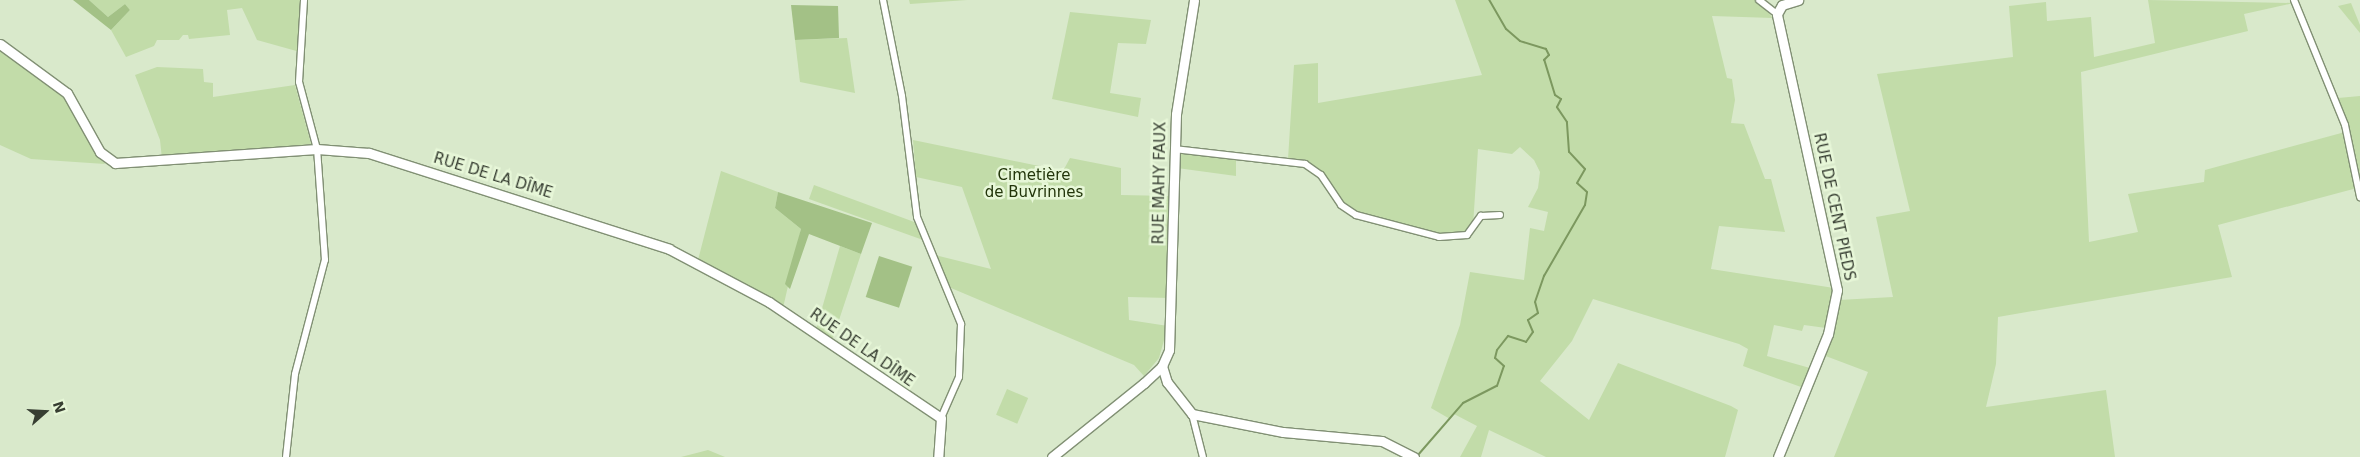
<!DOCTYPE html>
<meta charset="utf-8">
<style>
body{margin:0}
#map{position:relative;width:2360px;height:457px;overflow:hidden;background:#d9e9cb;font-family:"DejaVu Sans",sans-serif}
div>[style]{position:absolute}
.green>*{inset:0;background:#c2dca9;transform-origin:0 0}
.forest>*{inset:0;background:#a3c186;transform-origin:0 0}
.stream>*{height:2px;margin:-1px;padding:0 1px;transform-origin:1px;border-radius:1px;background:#7c985f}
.roads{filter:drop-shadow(1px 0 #819074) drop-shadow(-1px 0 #819074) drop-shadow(0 1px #819074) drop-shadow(0 -1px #819074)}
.street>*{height:6px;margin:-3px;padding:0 3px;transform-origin:3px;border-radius:3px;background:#fff}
.secondary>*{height:9px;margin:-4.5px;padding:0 4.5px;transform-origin:4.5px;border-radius:4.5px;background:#fff}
span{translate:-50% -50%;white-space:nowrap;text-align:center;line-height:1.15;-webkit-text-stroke:5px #e7f7d8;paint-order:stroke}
.park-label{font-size:15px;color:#22350a}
.street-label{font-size:15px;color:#373e32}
.north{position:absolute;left:20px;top:387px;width:50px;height:50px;-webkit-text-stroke:4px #e7f7d8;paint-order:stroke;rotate:71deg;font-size:14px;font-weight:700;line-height:20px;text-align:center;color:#373e32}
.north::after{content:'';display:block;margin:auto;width:18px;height:22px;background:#373e32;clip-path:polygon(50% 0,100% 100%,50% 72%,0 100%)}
</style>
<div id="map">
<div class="green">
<div style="clip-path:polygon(89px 0,302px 0,300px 52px,257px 40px,242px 8px,227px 10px,230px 35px,189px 39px,188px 35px,183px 35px,179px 40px,157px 40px,154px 46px,126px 57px,111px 30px,130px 10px,125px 4px,108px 17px)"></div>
<div style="clip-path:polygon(909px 0,967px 0,910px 4px)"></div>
<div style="clip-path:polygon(1455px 0,1757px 0,1773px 18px,1712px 16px,1727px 78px,1732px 79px,1735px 100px,1731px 123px,1744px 124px,1765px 179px,1771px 179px,1785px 232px,1719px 226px,1711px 269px,1834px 288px,1826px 328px,1804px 325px,1802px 331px,1774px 325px,1767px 356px,1810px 368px,1801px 387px,1743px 366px,1748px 349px,1739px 344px,1593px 299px,1572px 341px,1540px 381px,1589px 420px,1618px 363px,1731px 406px,1738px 410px,1725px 457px,1546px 457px,1489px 430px,1481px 457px,1460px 457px,1477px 426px,1454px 414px,1450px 419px,1431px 408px,1460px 325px,1470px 272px,1524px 280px,1530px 228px,1544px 231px,1548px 212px,1528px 207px,1538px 188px,1540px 172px,1534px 160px,1520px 147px,1512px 154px,1478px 149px,1473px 226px,1469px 231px,1447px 236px,1362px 216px,1340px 201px,1318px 168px,1288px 159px,1294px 65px,1318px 63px,1318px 103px,1482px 75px)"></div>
<div style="clip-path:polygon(2148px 0,2294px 3px,2244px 14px,2248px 31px,2081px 72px,2089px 242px,2138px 232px,2128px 194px,2204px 182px,2205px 170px,2345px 132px,2357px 188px,2218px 225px,2232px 277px,1998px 317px,1996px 364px,1986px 407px,2106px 390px,2115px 457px,1834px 457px,1868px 372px,1823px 355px,1839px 300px,1893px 297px,1876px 217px,1910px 211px,1877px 74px,2013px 57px,2009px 6px,2046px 2px,2047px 21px,2091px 17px,2094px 57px,2155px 43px)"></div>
<div style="clip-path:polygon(2351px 3px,2360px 25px,2360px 33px,2338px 6px)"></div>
<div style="clip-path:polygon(1070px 12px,1151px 20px,1146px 44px,1118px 43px,1110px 93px,1141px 98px,1138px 117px,1052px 99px)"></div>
<div style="clip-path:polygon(847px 38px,855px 93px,800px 82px,795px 40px)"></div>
<div style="clip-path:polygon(0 47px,64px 93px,105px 164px,31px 159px,0 145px)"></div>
<div style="clip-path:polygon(157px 67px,203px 69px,204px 82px,213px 83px,213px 97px,295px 85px,311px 144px,162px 159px,160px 140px,135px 75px)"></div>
<div style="clip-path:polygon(2360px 96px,2360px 184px,2338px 98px)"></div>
<div style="clip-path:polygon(913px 140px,1063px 171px,1070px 158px,1121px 168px,1121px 195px,1170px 196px,1170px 298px,1128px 297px,1129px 320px,1168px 326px,1159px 358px,1144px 376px,1134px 365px,951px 288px,935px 255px,991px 269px,962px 187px,916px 177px)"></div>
<div style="clip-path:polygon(1181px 151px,1236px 155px,1236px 176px,1177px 168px)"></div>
<div style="clip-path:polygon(721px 171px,778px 192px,775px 208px,801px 229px,783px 308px,698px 260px)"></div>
<div style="clip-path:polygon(814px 185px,917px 223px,923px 240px,809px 199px)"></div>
<div style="clip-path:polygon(840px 246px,861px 254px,832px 341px,816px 329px)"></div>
<div style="left:1007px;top:389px;width:23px;height:28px;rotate:23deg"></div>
<div style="clip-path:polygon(708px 450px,725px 457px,681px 457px)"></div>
</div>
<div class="forest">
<div style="clip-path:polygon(73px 0,89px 0,108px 17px,125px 4px,130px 10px,111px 30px)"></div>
<div style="clip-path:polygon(791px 5px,838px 6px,839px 38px,795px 40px)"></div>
<div style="clip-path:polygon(778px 192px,872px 223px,861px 254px,809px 234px,790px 289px,785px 284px,801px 229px,775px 208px)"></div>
<div style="left:879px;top:256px;width:35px;height:43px;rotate:18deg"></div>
</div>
<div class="stream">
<div style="left:1418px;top:455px;width:69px;rotate:-49.1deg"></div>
<div style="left:1463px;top:403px;width:38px;rotate:-27deg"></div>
<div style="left:1497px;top:386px;width:21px;rotate:-71deg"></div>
<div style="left:1504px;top:366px;width:12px;rotate:-138deg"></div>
<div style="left:1495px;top:358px;width:8px;rotate:-76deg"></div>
<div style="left:1497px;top:350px;width:18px;rotate:-52deg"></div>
<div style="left:1508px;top:336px;width:19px;rotate:18deg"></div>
<div style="left:1526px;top:342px;width:12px;rotate:-55deg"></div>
<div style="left:1533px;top:332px;width:13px;rotate:-113deg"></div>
<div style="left:1528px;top:320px;width:12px;rotate:-35deg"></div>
<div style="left:1538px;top:313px;width:11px;rotate:-105deg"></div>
<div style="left:1535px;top:302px;width:28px;rotate:-71deg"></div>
<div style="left:1544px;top:276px;width:82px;rotate:-60deg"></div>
<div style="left:1585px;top:205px;width:13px;rotate:-81deg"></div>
<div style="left:1587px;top:192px;width:13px;rotate:-138deg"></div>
<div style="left:1577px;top:183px;width:16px;rotate:-60deg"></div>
<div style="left:1585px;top:169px;width:23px;rotate:-133deg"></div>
<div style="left:1569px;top:152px;width:30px;rotate:-94deg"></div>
<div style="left:1567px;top:122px;width:18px;rotate:-124deg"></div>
<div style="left:1557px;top:107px;width:9px;rotate:-63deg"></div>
<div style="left:1561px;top:99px;width:7px;rotate:-146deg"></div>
<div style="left:1555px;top:95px;width:37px;rotate:-107deg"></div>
<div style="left:1544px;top:60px;width:7px;rotate:-45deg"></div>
<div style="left:1549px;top:55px;width:7px;rotate:-117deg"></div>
<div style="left:1546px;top:49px;width:27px;rotate:-163deg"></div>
<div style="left:1520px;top:41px;width:18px;rotate:-139deg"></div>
<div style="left:1506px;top:29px;width:34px;rotate:-120deg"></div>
</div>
<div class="roads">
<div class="street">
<div style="left:883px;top:0;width:98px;rotate:78.8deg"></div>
<div style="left:902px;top:96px;width:122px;rotate:82.9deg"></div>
<div style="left:917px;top:217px;width:116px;rotate:67.6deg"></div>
<div style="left:961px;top:324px;width:53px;rotate:92.2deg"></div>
<div style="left:959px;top:377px;width:45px;rotate:113.7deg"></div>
<div style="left:1759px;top:0;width:23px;rotate:38deg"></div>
<div style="left:2294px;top:0;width:135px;rotate:67.8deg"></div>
<div style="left:2345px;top:125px;width:74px;rotate:78.2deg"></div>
<div style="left:1174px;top:149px;width:132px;rotate:6.5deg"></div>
<div style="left:1305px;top:164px;width:19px;rotate:35deg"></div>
<div style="left:1321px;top:175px;width:36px;rotate:56deg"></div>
<div style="left:1341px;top:205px;width:18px;rotate:34deg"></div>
<div style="left:1356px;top:215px;width:86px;rotate:14.8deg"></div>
<div style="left:1439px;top:237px;width:28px;rotate:-4deg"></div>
<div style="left:1467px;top:235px;width:24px;rotate:-54deg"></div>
<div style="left:1481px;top:216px;width:19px;rotate:-3deg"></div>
<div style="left:1192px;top:414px;width:44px;rotate:75.7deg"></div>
<div style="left:286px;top:457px;width:83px;rotate:-83.8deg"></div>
<div style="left:295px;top:374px;width:118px;rotate:-75.3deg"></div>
<div style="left:325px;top:260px;width:111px;rotate:-94.1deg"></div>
<div style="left:317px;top:149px;width:69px;rotate:-105deg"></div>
<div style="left:299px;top:82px;width:82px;rotate:-86.5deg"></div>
</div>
<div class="secondary">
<div style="left:0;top:44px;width:83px;rotate:36.2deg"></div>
<div style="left:67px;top:93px;width:68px;rotate:60.8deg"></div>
<div style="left:100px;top:152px;width:19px;rotate:36deg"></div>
<div style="left:115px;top:163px;width:202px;rotate:-4deg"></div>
<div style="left:317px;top:149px;width:52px;rotate:4.4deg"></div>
<div style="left:369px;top:153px;width:315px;rotate:17.7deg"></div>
<div style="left:669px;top:249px;width:113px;rotate:27.9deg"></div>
<div style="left:769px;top:302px;width:207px;rotate:34deg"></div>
<div style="left:941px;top:418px;width:39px;rotate:94deg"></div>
<div style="left:1162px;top:366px;width:17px;rotate:73deg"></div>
<div style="left:1167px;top:382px;width:41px;rotate:52deg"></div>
<div style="left:1192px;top:414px;width:93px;rotate:11.2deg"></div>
<div style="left:1283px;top:432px;width:99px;rotate:5.2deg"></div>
<div style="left:1382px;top:441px;width:36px;rotate:27deg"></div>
<div style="left:1052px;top:457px;width:118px;rotate:-38.8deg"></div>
<div style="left:1144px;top:383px;width:25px;rotate:-43deg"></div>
<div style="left:1162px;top:366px;width:17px;rotate:-66deg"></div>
<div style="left:1169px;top:350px;width:236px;rotate:-88.3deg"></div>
<div style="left:1176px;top:114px;width:115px;rotate:-81deg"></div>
<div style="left:1778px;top:457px;width:133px;rotate:-67.9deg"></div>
<div style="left:1828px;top:334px;width:45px;rotate:-78.4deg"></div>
<div style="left:1837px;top:290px;width:282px;rotate:-102.3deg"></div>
<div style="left:1777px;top:14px;width:10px;rotate:-61deg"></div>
<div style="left:1782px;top:5px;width:17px;rotate:-17deg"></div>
</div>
</div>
<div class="park-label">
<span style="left:1034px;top:184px">Cimetière<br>de Buvrinnes</span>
</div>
<div class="street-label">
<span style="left:493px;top:176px;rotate:17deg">RUE DE LA DÎME</span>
<span style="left:1160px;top:183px;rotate:-89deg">RUE MAHY FAUX</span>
<span style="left:1834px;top:207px;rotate:78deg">RUE DE CENT PIEDS</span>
<span style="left:862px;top:348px;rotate:35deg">RUE DE LA DÎME</span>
</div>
<div class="north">N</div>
</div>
